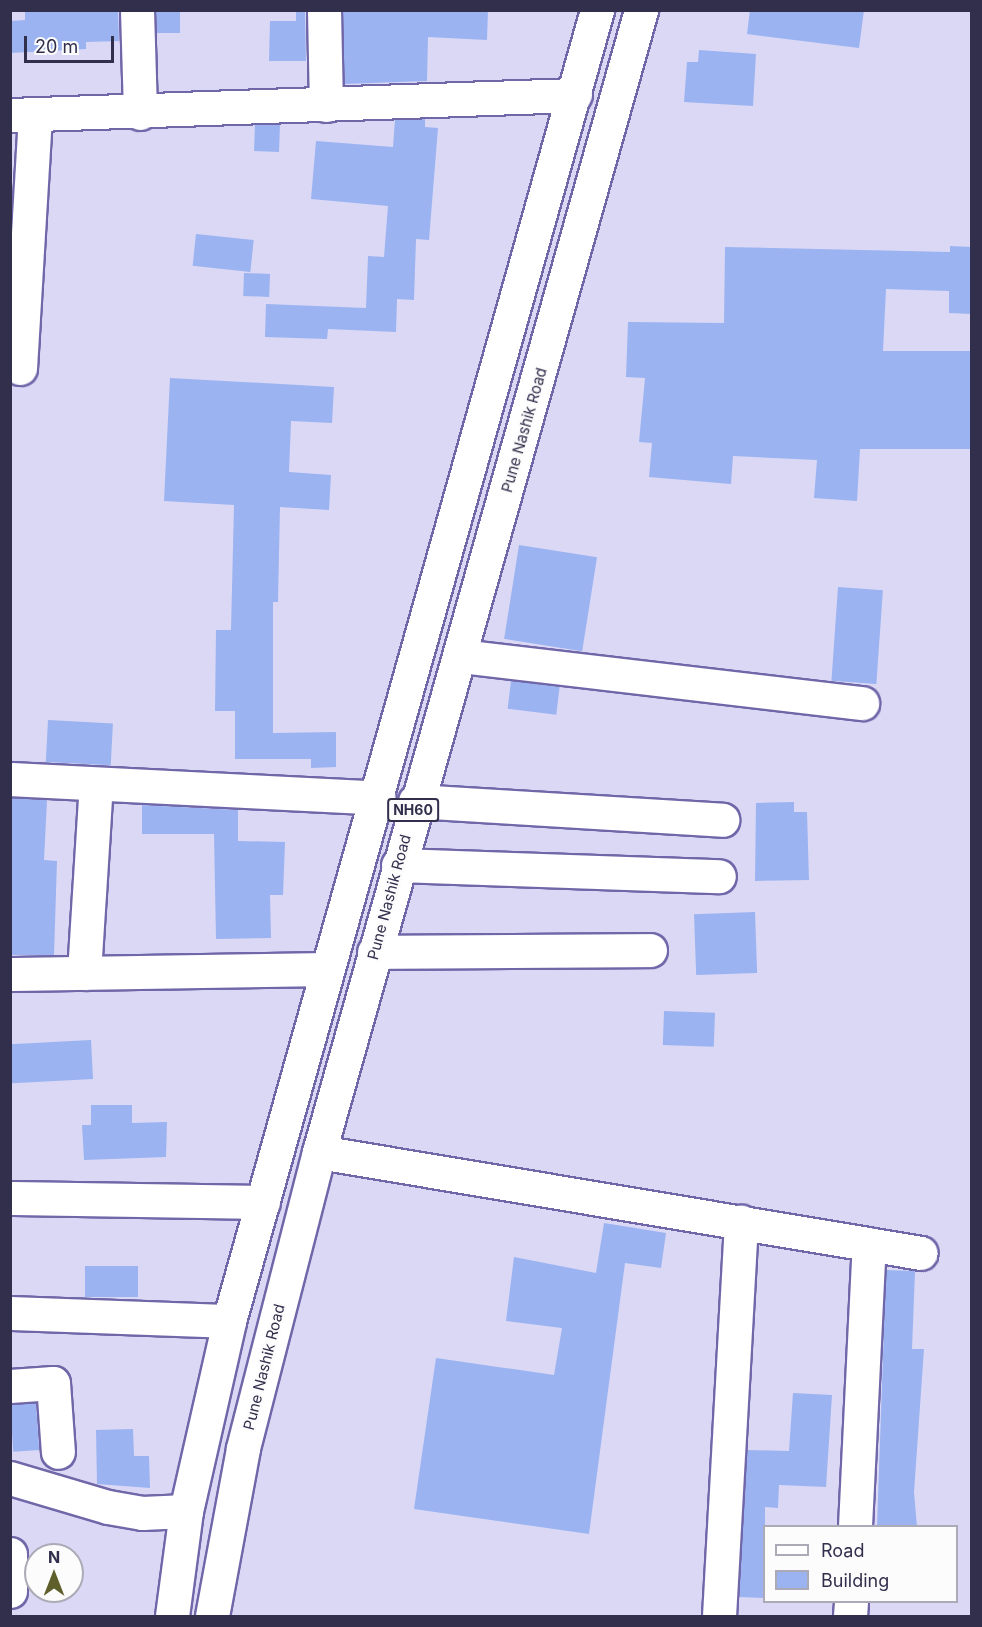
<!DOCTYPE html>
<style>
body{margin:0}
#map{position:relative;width:982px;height:1627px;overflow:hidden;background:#dad8f5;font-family:Inter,sans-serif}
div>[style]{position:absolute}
.building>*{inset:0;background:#9bb3f1;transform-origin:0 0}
.roads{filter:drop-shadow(2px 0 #7067a9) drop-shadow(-2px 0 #7067a9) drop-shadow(0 2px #7067a9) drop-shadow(0 -2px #7067a9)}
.minor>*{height:33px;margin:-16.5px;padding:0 16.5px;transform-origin:16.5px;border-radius:16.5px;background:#fff}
.highway>*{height:33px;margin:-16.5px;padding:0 16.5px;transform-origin:16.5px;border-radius:16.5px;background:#fff}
span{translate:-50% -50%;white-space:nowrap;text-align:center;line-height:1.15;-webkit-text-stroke:4.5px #fcfcfc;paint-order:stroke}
.shield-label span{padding:2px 4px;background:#fcfcfc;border:2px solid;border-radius:4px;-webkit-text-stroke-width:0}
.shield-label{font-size:14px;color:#322f4c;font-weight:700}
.street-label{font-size:15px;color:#322f4c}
.frame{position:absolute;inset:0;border:12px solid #322f4c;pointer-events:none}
.legend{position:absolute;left:763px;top:1525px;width:195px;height:78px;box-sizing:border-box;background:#fcfcfc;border:2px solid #abaab6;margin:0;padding:8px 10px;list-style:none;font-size:18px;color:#322f4c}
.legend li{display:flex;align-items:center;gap:12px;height:30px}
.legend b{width:30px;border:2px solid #abaab6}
.north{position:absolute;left:24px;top:1543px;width:60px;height:60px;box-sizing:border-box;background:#fcfcfc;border:2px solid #abaab6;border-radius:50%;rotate:0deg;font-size:16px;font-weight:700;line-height:24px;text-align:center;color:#322f4c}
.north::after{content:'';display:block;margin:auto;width:21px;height:27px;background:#5f5f2c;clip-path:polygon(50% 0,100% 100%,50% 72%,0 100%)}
.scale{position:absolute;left:24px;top:36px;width:90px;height:27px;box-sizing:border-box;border:3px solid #322f4c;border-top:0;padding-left:8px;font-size:18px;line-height:21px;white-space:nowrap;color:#322f4c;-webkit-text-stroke:4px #fcfcfc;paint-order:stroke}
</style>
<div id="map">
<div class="building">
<div style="clip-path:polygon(25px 10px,118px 10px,119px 41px,86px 42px,86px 49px,10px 53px,10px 21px,25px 20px)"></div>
<div style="left:156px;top:10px;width:24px;height:23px"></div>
<div style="clip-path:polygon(488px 10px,487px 40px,428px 37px,427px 81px,344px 84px,343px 12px)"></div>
<div style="clip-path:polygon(750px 10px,864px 10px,859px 48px,747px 34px)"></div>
<div style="clip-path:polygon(296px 11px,305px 12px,306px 61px,269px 61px,270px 21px,296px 21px)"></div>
<div style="clip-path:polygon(699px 50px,756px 54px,753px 106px,684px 102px,687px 62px,698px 62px)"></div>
<div style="clip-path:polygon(425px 119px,425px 127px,438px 128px,429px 240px,416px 239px,414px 300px,397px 299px,396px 332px,328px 329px,327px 339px,265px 337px,266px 304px,366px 308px,368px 256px,384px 257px,388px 206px,311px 199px,316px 141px,393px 147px,395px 120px)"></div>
<div style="left:280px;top:124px;width:28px;height:25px;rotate:92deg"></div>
<div style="left:196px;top:234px;width:58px;height:32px;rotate:6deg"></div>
<div style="clip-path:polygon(950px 246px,972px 247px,972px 314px,949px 313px,949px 291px,886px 289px,883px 351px,970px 351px,970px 449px,860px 449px,857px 501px,814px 498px,817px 460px,733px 456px,731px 484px,649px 477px,652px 443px,639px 442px,645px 378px,626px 377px,628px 322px,724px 323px,725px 247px,950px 252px)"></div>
<div style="left:244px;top:273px;width:26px;height:23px;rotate:2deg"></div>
<div style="clip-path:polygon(170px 378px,334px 387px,332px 423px,291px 421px,289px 472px,331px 475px,329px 510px,280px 507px,278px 602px,273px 602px,273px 733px,336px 732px,336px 767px,311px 768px,311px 759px,235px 759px,235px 711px,215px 711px,216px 630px,231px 630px,234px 505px,164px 501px)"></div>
<div style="left:519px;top:545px;width:79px;height:95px;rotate:9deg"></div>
<div style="left:838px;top:587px;width:45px;height:94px;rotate:4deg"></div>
<div style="left:511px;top:681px;width:49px;height:28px;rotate:7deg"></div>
<div style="left:48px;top:720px;width:65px;height:42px;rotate:3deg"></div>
<div style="clip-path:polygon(10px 798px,47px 800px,44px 860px,57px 861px,54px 955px,10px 955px)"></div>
<div style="clip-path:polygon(794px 802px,794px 812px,807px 812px,809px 880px,755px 881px,756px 803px)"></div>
<div style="clip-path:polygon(142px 805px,238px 810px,238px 841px,285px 842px,283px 895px,270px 895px,271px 938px,216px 939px,214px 834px,142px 834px)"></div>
<div style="left:755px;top:912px;width:61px;height:61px;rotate:88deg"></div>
<div style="left:664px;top:1011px;width:51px;height:34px;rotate:2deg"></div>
<div style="left:91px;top:1040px;width:39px;height:81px;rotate:87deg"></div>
<div style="clip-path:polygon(91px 1105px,132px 1105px,132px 1123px,167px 1122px,166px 1157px,84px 1160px,82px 1125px,91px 1125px)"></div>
<div style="clip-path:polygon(604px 1223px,666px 1233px,661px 1268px,625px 1263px,589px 1534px,414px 1509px,436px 1358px,554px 1375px,562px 1328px,506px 1321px,514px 1257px,596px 1273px)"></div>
<div style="left:85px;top:1266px;width:53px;height:31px"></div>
<div style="clip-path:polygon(886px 1270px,915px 1271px,912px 1349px,924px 1349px,914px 1492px,917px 1527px,877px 1527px)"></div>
<div style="clip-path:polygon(793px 1393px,832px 1395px,826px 1487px,779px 1485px,778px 1508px,765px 1507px,765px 1598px,739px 1597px,747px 1450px,789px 1451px)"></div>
<div style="left:36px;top:1403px;width:47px;height:26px;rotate:86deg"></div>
<div style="clip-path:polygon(133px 1429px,134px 1456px,149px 1456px,150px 1488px,97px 1484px,96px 1430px)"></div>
</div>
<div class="roads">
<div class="minor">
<div style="left:137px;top:10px;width:103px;rotate:88.3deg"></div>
<div style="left:324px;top:10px;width:95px;rotate:88.8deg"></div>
<div style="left:10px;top:115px;width:565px;rotate:-2.03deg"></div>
<div style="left:20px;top:368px;width:253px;rotate:-86.6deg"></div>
<div style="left:461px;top:656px;width:404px;rotate:6.7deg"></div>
<div style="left:10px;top:779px;width:369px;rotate:2.9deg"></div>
<div style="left:415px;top:801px;width:308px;rotate:3.5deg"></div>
<div style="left:398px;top:865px;width:321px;rotate:2deg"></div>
<div style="left:374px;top:952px;width:276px;rotate:-0.4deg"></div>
<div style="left:84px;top:973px;width:189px;rotate:-86.4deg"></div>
<div style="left:10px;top:974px;width:317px;rotate:-0.9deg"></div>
<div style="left:319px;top:1152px;width:610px;rotate:9.52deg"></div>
<div style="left:10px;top:1198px;width:253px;rotate:0.9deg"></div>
<div style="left:10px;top:1313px;width:219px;rotate:2.1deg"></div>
<div style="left:10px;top:1386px;width:43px;rotate:-4deg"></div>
<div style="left:53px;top:1383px;width:69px;rotate:85.9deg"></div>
<div style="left:10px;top:1478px;width:102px;rotate:16.5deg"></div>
<div style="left:108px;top:1507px;width:35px;rotate:10deg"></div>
<div style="left:142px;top:1513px;width:44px;rotate:-2.6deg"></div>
<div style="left:855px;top:1526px;width:282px;rotate:-87.2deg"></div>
<div style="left:10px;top:1554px;width:37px;rotate:90deg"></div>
<div style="left:719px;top:1616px;width:395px;rotate:-86.8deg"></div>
<div style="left:850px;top:1616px;width:14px;rotate:-86deg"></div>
</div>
<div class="highway">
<div style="left:172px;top:1616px;width:106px;rotate:-82.4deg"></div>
<div style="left:186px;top:1511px;width:195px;rotate:-77.2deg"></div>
<div style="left:229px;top:1321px;width:1362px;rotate:-74.32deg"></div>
<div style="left:212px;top:1616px;width:171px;rotate:-79.5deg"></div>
<div style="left:243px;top:1448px;width:306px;rotate:-75.6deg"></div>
<div style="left:319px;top:1152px;width:1187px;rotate:-74.25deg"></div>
</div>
</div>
<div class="shield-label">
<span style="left:413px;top:810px">NH60</span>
</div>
<div class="street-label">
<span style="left:524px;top:430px;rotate:-74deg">Pune Nashik Road</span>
<span style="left:389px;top:897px;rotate:-75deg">Pune Nashik Road</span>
<span style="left:264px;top:1367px;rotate:-76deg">Pune Nashik Road</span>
</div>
<div class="frame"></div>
<ul class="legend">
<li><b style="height:8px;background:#fff"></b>Road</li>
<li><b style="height:16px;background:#9bb3f1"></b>Building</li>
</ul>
<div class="north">N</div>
<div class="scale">20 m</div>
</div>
